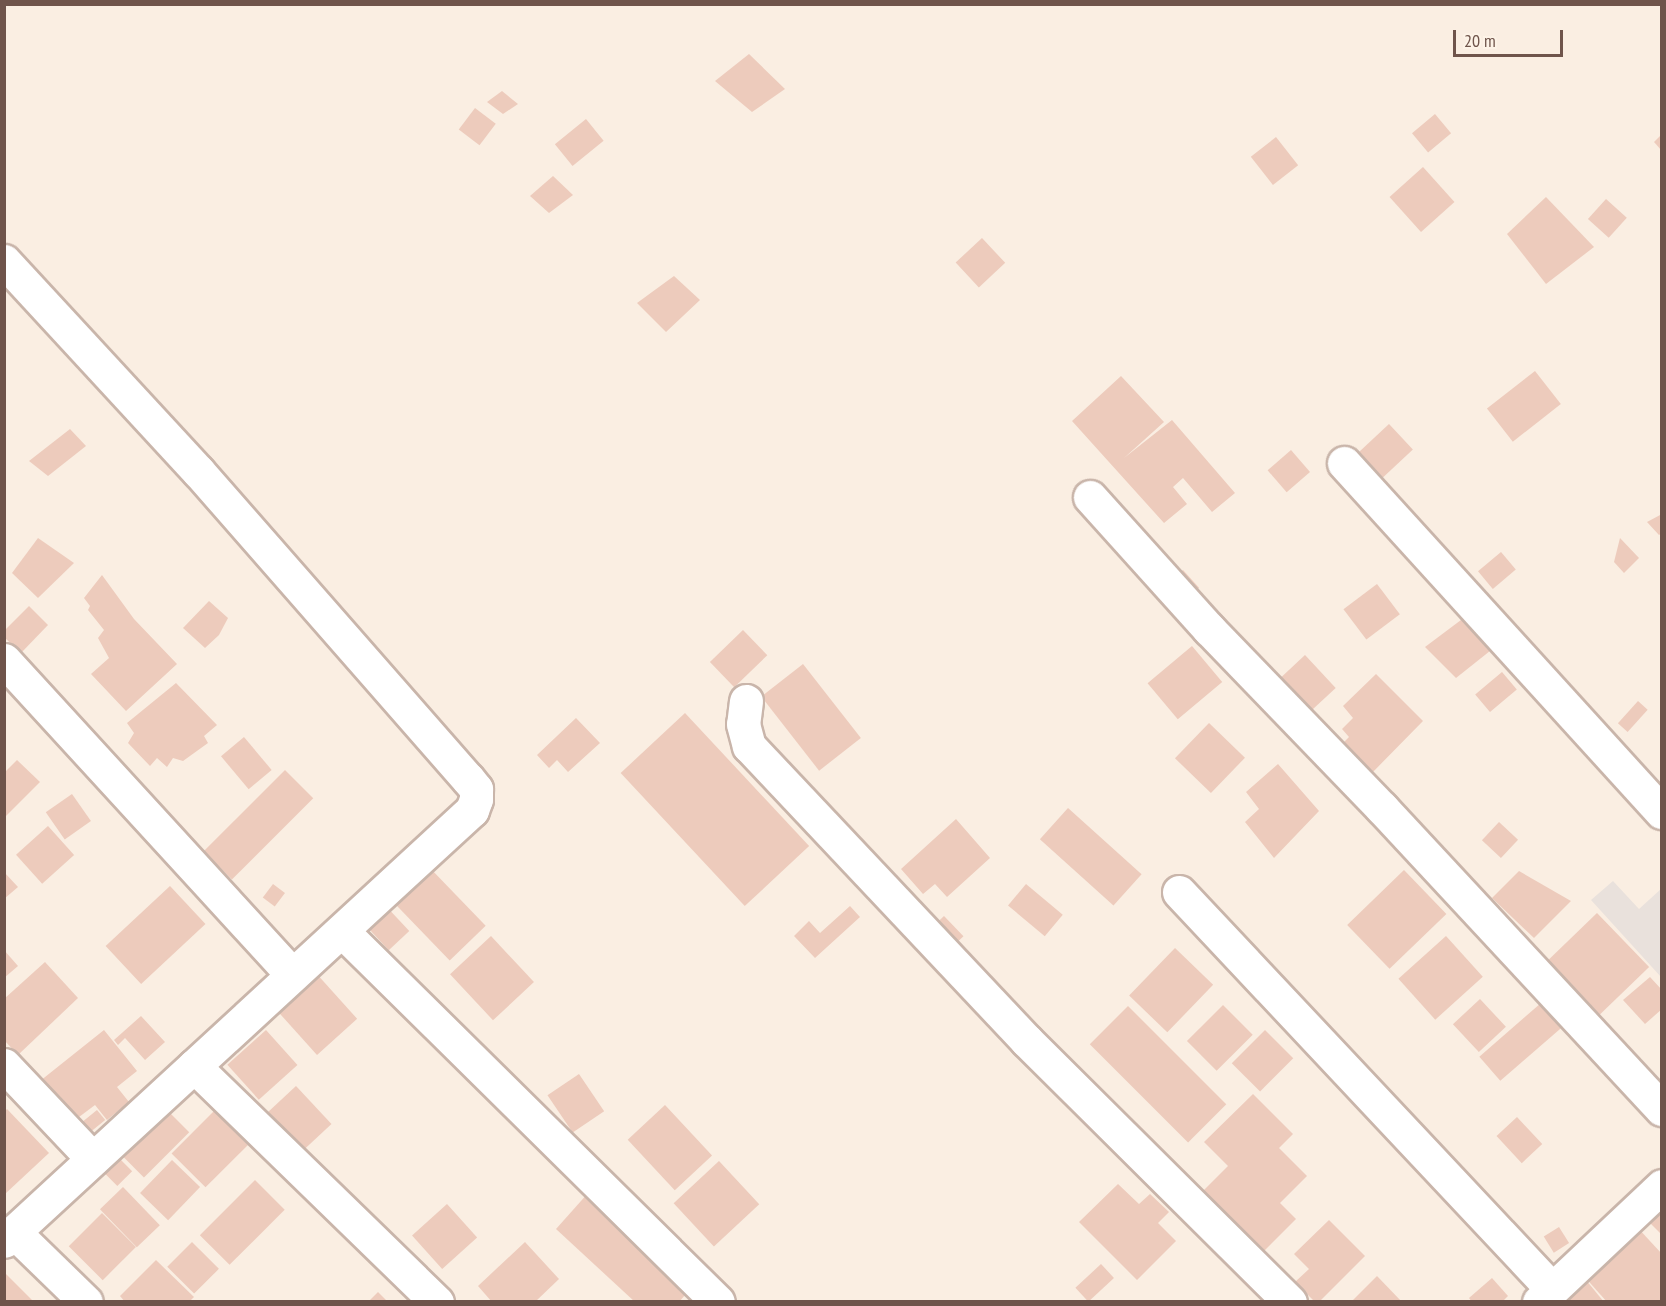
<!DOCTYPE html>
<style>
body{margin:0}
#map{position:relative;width:1666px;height:1306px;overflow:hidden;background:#faeee2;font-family:"PT Sans Narrow",sans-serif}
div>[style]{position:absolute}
.industrial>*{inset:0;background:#e9e1dc}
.building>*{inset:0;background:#edcbbc;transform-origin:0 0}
.roads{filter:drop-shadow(2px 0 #c9b5aa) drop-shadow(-2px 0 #c9b5aa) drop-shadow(0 2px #c9b5aa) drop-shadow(0 -2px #c9b5aa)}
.minor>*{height:33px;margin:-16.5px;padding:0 16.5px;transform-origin:16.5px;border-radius:16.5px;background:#fff}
span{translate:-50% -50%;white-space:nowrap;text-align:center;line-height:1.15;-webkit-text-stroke:5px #fdf3e7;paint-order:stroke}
.frame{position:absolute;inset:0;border:6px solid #6f544b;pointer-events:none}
.scale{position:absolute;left:1453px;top:30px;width:110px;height:27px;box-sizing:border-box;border:3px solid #6f544b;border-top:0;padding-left:8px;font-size:18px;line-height:21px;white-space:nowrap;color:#6f544b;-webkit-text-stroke:4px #fdf3e7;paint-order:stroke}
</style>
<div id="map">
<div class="industrial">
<div style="clip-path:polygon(1613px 881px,1639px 909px,1661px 889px,1661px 977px,1591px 900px)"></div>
</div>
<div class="building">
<div style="clip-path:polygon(749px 54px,785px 89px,752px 112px,715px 81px)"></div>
<div style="clip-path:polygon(502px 91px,518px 104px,503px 114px,487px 102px)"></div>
<div style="left:475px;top:108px;width:26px;height:27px;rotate:37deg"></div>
<div style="left:1435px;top:114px;width:25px;height:30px;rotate:50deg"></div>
<div style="left:586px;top:119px;width:28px;height:40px;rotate:51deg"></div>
<div style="clip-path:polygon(1662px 134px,1662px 151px,1654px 142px)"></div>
<div style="left:1276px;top:137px;width:36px;height:32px;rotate:52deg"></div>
<div style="left:1423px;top:167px;width:47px;height:45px;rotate:48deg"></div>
<div style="clip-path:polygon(553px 176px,573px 195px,549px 213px,530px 196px)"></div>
<div style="clip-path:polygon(1546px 197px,1594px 247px,1546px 284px,1507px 234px)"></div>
<div style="left:1606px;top:199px;width:28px;height:27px;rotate:42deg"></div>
<div style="left:982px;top:238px;width:34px;height:36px;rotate:47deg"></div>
<div style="clip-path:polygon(674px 276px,700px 300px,666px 332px,637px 303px)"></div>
<div style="left:1535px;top:371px;width:42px;height:61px;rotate:52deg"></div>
<div style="clip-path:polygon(1121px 376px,1164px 422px,1124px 458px,1172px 420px,1235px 493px,1212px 512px,1183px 478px,1173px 487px,1187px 504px,1164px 523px,1072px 421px)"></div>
<div style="left:1389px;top:424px;width:35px;height:45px;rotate:47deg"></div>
<div style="clip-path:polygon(70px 429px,86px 446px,48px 476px,29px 461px)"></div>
<div style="left:1291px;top:450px;width:29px;height:31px;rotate:49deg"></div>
<div style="clip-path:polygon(1662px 514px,1662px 533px,1659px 535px,1647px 522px)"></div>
<div style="clip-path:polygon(38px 538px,74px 563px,38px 598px,12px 573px)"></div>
<div style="clip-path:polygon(1620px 538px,1639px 558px,1624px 573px,1614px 562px)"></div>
<div style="left:1501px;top:552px;width:23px;height:30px;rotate:50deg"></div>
<div style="left:1183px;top:570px;width:24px;height:17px;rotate:48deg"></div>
<div style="clip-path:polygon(102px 575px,134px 619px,177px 664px,126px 711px,91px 674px,109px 658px,98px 638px,104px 630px,88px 610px,90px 606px,84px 598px)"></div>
<div style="left:1377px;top:584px;width:38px;height:42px;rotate:53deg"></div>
<div style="clip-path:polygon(209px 601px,228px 618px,219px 635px,205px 648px,183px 628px)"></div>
<div style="clip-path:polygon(29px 606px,48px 625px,21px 653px,4px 637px,4px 631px)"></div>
<div style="clip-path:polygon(1465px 617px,1495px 647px,1456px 678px,1425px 647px)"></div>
<div style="left:743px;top:630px;width:35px;height:46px;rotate:46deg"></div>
<div style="left:1192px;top:646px;width:47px;height:58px;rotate:50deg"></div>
<div style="left:1305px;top:655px;width:45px;height:38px;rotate:47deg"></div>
<div style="left:803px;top:664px;width:94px;height:53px;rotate:52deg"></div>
<div style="left:1502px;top:672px;width:23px;height:35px;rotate:50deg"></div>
<div style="clip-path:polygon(1376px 674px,1423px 721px,1370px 775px,1340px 746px,1349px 737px,1342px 729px,1353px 718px,1343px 706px)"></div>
<div style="clip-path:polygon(176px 683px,217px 725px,204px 736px,208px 743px,183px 761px,173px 758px,167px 767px,157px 758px,150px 766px,128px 743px,134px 733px,127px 723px)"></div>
<div style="left:1638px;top:701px;width:13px;height:30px;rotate:42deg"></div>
<div style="left:685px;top:713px;width:182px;height:88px;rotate:47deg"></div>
<div style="clip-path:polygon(576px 718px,600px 743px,568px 772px,557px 760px,549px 768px,537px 755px)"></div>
<div style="left:1209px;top:723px;width:50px;height:49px;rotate:44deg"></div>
<div style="left:244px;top:737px;width:43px;height:30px;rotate:50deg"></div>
<div style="clip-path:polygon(17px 760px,40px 782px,4px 818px,4px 773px)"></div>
<div style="clip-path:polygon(1278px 764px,1319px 811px,1274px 858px,1245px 822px,1259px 809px,1246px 792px)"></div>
<div style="left:285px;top:770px;width:40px;height:115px;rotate:45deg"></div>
<div style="left:72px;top:794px;width:33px;height:32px;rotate:55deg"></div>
<div style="left:1068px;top:808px;width:99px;height:42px;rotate:42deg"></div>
<div style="clip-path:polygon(956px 819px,990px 858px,947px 897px,935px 884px,923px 894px,901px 869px)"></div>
<div style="left:1499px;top:822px;width:26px;height:25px;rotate:43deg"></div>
<div style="left:48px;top:826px;width:39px;height:43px;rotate:48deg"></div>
<div style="left:428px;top:866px;width:83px;height:50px;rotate:46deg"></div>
<div style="left:1404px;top:870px;width:61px;height:79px;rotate:46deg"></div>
<div style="clip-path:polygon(1519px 871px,1571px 901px,1534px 938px,1492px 898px)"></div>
<div style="clip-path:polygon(4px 872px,18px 887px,4px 899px)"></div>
<div style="left:273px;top:884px;width:15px;height:17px;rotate:37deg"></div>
<div style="left:1026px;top:884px;width:48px;height:28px;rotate:40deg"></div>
<div style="left:170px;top:886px;width:52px;height:88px;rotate:47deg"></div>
<div style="left:384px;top:904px;width:37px;height:28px;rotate:47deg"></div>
<div style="clip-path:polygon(850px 906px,860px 917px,815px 958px,794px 936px,809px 921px,820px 933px)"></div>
<div style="left:1597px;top:913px;width:75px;height:77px;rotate:46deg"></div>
<div style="left:944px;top:916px;width:28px;height:25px;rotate:46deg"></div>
<div style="left:491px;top:936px;width:63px;height:56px;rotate:47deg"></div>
<div style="left:1446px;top:936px;width:55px;height:64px;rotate:48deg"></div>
<div style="left:1175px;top:948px;width:53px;height:66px;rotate:44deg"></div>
<div style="clip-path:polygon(4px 950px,18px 966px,4px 978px)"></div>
<div style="clip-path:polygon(45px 962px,78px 998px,18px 1055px,4px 1040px,4px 999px)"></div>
<div style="left:315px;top:972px;width:63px;height:54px;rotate:48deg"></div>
<div style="clip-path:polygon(1650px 977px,1662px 990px,1662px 1009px,1645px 1024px,1623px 1000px)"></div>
<div style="left:1548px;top:997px;width:32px;height:91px;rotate:49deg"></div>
<div style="left:1480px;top:999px;width:38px;height:37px;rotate:47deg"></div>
<div style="left:1223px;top:1005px;width:42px;height:51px;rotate:45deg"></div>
<div style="left:1128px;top:1006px;width:139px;height:54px;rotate:45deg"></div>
<div style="clip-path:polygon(141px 1016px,165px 1042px,145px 1060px,125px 1038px,118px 1045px,114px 1040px)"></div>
<div style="clip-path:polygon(104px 1030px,137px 1071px,117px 1087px,129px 1102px,107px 1120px,95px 1105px,67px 1126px,35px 1085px)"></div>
<div style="left:266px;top:1030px;width:47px;height:52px;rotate:48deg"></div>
<div style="left:1265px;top:1030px;width:40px;height:47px;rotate:45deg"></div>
<div style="left:579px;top:1074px;width:45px;height:38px;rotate:56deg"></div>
<div style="left:296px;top:1086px;width:52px;height:40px;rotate:47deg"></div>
<div style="clip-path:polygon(1253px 1094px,1293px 1134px,1279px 1148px,1307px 1176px,1280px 1203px,1296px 1219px,1258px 1257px,1198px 1196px,1228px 1166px,1204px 1142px)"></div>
<div style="left:665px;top:1105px;width:69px;height:51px;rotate:47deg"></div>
<div style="clip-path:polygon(7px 1109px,49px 1153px,5px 1194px,5px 1111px)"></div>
<div style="left:97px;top:1110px;width:13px;height:33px;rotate:51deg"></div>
<div style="left:168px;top:1111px;width:30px;height:64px;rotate:45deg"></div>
<div style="left:214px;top:1111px;width:48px;height:60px;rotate:45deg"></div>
<div style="left:1517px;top:1117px;width:37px;height:28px;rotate:47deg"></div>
<div style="left:118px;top:1157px;width:20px;height:21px;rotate:45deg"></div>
<div style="left:172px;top:1160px;width:39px;height:46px;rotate:44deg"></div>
<div style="left:719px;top:1161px;width:59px;height:62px;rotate:47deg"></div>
<div style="left:255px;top:1180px;width:42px;height:78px;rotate:45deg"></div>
<div style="clip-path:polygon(1118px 1184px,1139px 1204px,1150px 1194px,1169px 1212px,1158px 1223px,1176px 1241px,1137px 1280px,1079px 1222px)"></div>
<div style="left:123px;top:1187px;width:53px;height:32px;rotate:46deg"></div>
<div style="clip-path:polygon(589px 1192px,692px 1287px,679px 1302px,635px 1302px,556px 1229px)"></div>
<div style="left:447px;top:1204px;width:45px;height:47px;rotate:48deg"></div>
<div style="clip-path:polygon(1662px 1211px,1662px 1235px,1649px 1222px)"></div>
<div style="left:102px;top:1213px;width:48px;height:47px;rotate:45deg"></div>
<div style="clip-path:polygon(1329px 1220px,1365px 1256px,1319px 1302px,1315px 1302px,1295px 1282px,1309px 1269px,1294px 1254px)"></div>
<div style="left:1559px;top:1227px;width:19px;height:18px;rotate:58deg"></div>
<div style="clip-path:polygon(1637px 1227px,1662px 1254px,1662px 1302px,1607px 1302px,1583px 1275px)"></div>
<div style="left:192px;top:1242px;width:38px;height:35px;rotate:45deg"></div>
<div style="clip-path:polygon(525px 1242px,559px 1279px,535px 1302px,492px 1302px,478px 1286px)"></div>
<div style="clip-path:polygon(156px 1260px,194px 1297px,189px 1302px,125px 1302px,120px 1296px)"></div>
<div style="left:1101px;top:1264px;width:19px;height:35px;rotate:47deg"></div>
<div style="clip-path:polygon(4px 1272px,34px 1302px,4px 1302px)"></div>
<div style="clip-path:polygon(1377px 1276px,1402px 1302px,1351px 1302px)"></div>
<div style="clip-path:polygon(1492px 1278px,1508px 1296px,1502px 1302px,1472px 1302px,1469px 1298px)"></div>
<div style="clip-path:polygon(1586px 1280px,1604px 1302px,1561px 1302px)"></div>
<div style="clip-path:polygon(378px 1292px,388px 1302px,368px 1302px)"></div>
</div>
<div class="roads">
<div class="minor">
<div style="left:4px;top:261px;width:286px;rotate:47.3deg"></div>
<div style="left:198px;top:471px;width:410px;rotate:48.8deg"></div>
<div style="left:468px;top:779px;width:13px;rotate:51deg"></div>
<div style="left:476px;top:789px;width:10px;rotate:90deg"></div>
<div style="left:476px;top:799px;width:12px;rotate:110deg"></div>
<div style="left:472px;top:810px;width:636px;rotate:137.36deg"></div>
<div style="left:1344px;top:463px;width:472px;rotate:47.7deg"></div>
<div style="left:1090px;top:497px;width:178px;rotate:48deg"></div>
<div style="left:1209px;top:629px;width:249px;rotate:46deg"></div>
<div style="left:1382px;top:808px;width:411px;rotate:47.1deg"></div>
<div style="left:4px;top:660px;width:427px;rotate:47.5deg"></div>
<div style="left:746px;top:701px;width:23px;rotate:97deg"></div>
<div style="left:743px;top:724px;width:23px;rotate:75deg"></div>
<div style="left:749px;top:746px;width:404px;rotate:46.7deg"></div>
<div style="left:1026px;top:1040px;width:372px;rotate:44.8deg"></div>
<div style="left:1179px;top:892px;width:545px;rotate:46.79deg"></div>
<div style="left:342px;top:931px;width:528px;rotate:44.62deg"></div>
<div style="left:4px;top:1065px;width:129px;rotate:46.6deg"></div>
<div style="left:194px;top:1066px;width:339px;rotate:44.2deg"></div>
<div style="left:14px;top:1232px;width:100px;rotate:44.2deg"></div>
<div style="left:1539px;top:1302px;width:169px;rotate:-43.3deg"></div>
</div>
</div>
<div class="frame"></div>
<div class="scale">20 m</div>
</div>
